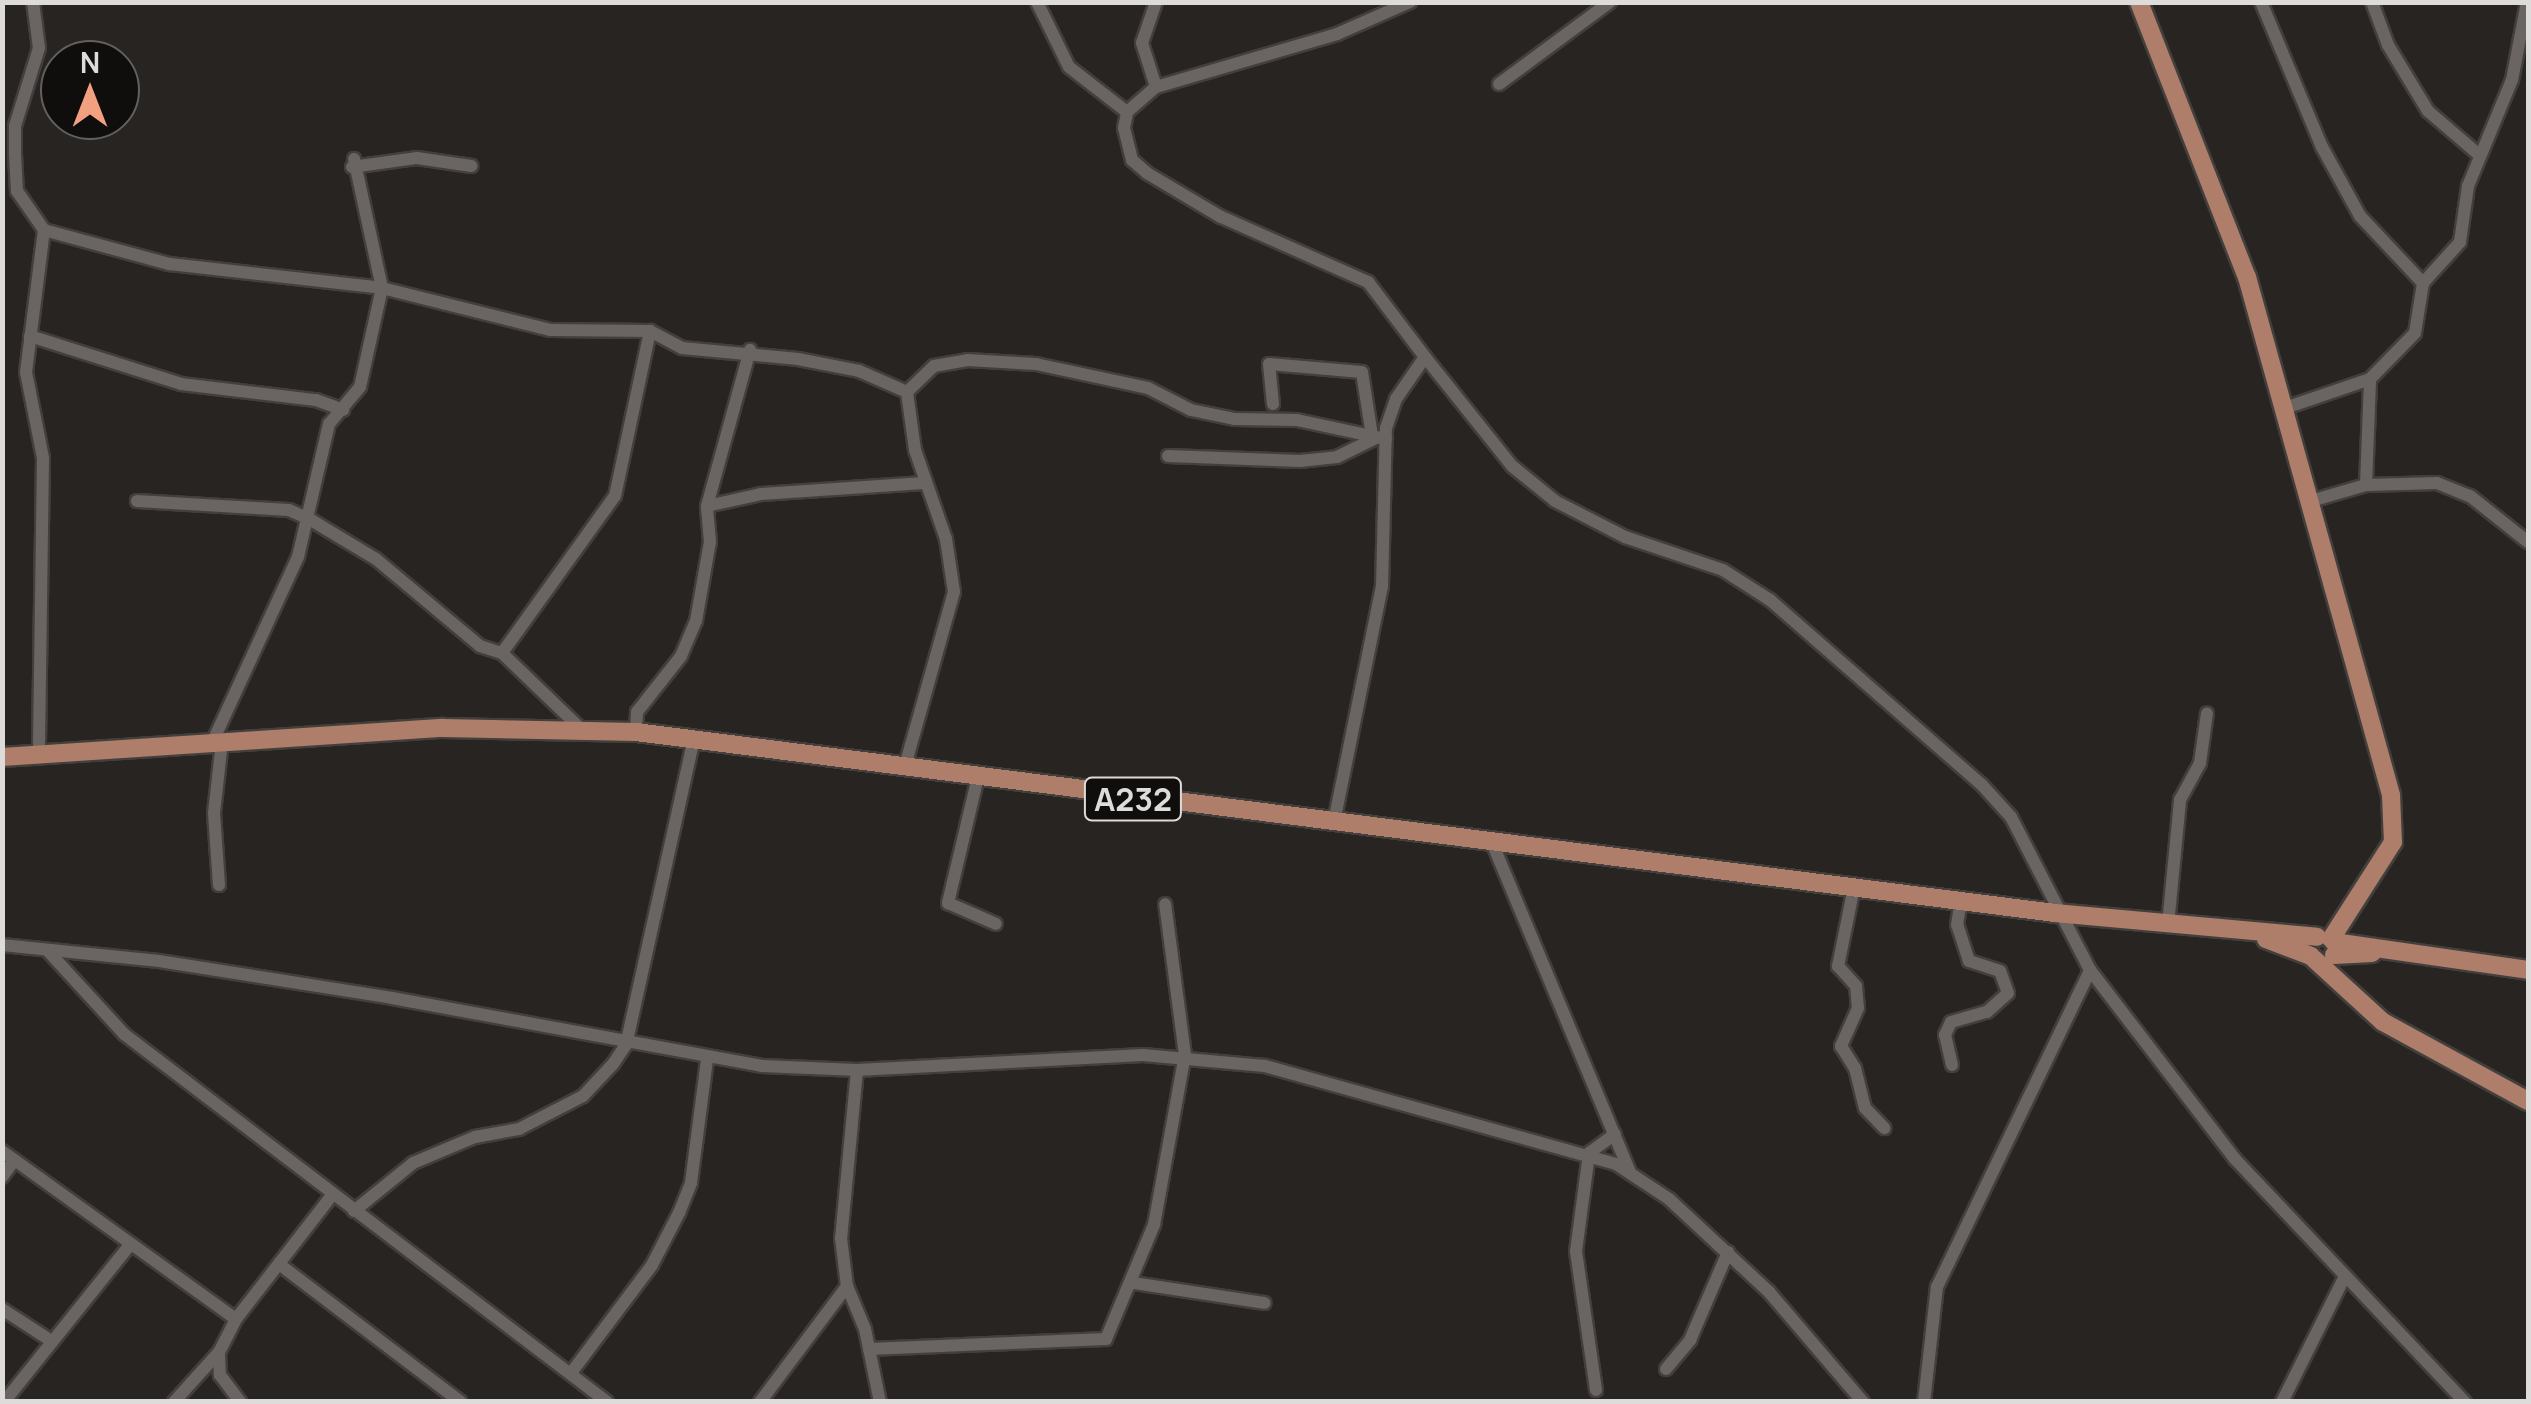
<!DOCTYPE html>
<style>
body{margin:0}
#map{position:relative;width:2531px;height:1404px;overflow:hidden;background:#282422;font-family:Manrope,sans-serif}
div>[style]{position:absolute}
.roads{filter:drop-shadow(2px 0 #423f3d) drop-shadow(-2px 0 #423f3d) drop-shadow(0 2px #423f3d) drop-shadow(0 -2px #423f3d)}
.minor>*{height:12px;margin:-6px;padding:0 6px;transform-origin:6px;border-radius:6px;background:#6a6563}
.major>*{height:18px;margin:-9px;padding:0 9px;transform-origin:9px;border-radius:9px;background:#ae7e6a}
span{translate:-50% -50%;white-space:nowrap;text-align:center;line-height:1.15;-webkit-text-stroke:10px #100e0d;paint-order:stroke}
.shield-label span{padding:2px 8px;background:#100e0d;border:2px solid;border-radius:8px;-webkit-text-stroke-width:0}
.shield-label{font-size:32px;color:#dedcda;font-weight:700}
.frame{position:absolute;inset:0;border:5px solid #dedcda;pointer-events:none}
.north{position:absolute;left:40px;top:40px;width:100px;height:100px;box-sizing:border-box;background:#100e0d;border:2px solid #62605f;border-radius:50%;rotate:0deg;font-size:28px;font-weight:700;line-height:40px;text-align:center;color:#dedcda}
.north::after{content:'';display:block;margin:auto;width:35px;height:45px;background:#f2a07f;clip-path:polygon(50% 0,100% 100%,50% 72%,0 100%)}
</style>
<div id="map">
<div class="roads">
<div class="minor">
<div style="left:33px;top:2px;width:46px;rotate:82.6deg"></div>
<div style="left:39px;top:48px;width:82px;rotate:107.1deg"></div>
<div style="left:15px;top:126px;width:28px;rotate:90deg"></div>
<div style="left:15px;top:154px;width:37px;rotate:87deg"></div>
<div style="left:17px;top:191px;width:47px;rotate:55.3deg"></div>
<div style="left:44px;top:230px;width:143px;rotate:97.2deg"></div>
<div style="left:26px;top:372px;width:88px;rotate:78.8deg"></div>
<div style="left:43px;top:458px;width:296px;rotate:90.8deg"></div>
<div style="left:1037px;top:2px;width:72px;rotate:63.8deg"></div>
<div style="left:1069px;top:67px;width:73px;rotate:37.8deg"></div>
<div style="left:1156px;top:2px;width:43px;rotate:108.9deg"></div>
<div style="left:1142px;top:43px;width:46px;rotate:72.3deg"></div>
<div style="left:2261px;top:2px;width:157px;rotate:67.2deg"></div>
<div style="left:2322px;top:147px;width:79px;rotate:61.2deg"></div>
<div style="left:2360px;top:216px;width:92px;rotate:46.8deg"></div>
<div style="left:2372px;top:2px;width:46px;rotate:69.6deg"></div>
<div style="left:2388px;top:45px;width:77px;rotate:58.8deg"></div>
<div style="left:2428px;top:111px;width:66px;rotate:40.7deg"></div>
<div style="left:1499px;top:84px;width:138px;rotate:-36.5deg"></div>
<div style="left:352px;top:167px;width:66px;rotate:-7.9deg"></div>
<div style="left:417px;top:158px;width:55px;rotate:8.4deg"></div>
<div style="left:44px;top:230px;width:130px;rotate:15.2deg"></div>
<div style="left:169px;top:264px;width:214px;rotate:6.4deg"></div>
<div style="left:382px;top:288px;width:174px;rotate:14deg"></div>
<div style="left:551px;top:330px;width:99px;rotate:0.6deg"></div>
<div style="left:650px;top:331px;width:36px;rotate:28deg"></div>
<div style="left:682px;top:348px;width:117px;rotate:5.4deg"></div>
<div style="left:798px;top:359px;width:62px;rotate:11.1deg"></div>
<div style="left:859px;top:371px;width:52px;rotate:23.6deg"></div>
<div style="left:30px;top:336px;width:158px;rotate:17.6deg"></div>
<div style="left:181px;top:384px;width:136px;rotate:6.8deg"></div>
<div style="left:316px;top:400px;width:29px;rotate:20deg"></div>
<div style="left:1425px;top:357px;width:139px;rotate:51.4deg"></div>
<div style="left:1512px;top:466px;width:55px;rotate:39.1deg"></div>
<div style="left:1555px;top:501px;width:79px;rotate:27.2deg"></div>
<div style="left:1625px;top:537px;width:103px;rotate:18.6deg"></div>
<div style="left:1723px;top:570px;width:56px;rotate:32.6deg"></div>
<div style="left:1770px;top:600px;width:281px;rotate:41.1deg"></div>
<div style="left:1982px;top:785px;width:43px;rotate:47.8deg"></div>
<div style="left:2011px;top:817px;width:172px;rotate:62.7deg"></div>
<div style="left:2090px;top:970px;width:238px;rotate:52.5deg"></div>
<div style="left:2235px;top:1159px;width:335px;rotate:46.6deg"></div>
<div style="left:1273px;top:404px;width:40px;rotate:-95.7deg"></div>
<div style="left:1269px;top:364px;width:93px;rotate:4.9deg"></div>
<div style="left:1362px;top:372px;width:65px;rotate:81.1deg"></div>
<div style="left:2285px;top:408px;width:90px;rotate:-18.8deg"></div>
<div style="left:2370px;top:379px;width:64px;rotate:-45.6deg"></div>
<div style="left:2415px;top:333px;width:51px;rotate:-80.9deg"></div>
<div style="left:2423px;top:283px;width:55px;rotate:-47.9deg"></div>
<div style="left:2460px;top:242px;width:57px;rotate:-81.9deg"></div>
<div style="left:2468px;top:186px;width:115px;rotate:-67.5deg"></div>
<div style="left:2512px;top:80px;width:79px;rotate:-79.1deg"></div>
<div style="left:1168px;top:456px;width:132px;rotate:2.2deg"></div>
<div style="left:1300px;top:461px;width:37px;rotate:-6deg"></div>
<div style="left:1337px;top:457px;width:43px;rotate:-26deg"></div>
<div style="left:2366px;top:485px;width:106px;rotate:-87.8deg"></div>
<div style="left:137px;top:501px;width:152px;rotate:3.4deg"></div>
<div style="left:289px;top:510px;width:24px;rotate:24deg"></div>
<div style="left:311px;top:520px;width:76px;rotate:31deg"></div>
<div style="left:376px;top:559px;width:136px;rotate:39.9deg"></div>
<div style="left:480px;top:646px;width:23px;rotate:18deg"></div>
<div style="left:502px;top:653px;width:110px;rotate:43.9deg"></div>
<div style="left:2311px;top:501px;width:57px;rotate:-16.2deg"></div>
<div style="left:2366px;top:485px;width:71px;rotate:-1.6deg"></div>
<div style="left:2437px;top:483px;width:35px;rotate:22deg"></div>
<div style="left:2470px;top:496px;width:74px;rotate:38.4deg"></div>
<div style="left:707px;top:506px;width:55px;rotate:-12.5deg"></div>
<div style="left:761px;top:494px;width:163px;rotate:-3.9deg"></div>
<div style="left:502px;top:653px;width:193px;rotate:-54.3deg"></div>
<div style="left:615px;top:496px;width:169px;rotate:-78deg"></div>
<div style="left:636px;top:732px;width:20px;rotate:-87deg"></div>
<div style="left:637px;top:712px;width:71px;rotate:-51.8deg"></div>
<div style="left:681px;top:656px;width:38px;rotate:-67deg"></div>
<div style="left:696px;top:621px;width:80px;rotate:-80deg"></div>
<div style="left:710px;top:542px;width:36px;rotate:-95deg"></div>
<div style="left:707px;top:506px;width:162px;rotate:-74.6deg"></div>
<div style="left:212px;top:743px;width:205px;rotate:-65.2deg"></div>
<div style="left:298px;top:557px;width:137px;rotate:-76.9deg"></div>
<div style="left:329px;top:424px;width:48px;rotate:-50deg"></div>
<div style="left:360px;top:387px;width:101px;rotate:-77.5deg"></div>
<div style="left:382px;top:288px;width:132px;rotate:-102.2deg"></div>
<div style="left:905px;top:766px;width:181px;rotate:-74.3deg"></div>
<div style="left:954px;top:592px;width:54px;rotate:-98.6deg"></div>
<div style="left:946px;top:539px;width:94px;rotate:-109.2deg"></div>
<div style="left:915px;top:450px;width:59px;rotate:-97.9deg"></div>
<div style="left:907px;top:392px;width:37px;rotate:-44deg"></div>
<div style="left:934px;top:366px;width:34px;rotate:-10deg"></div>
<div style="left:967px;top:360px;width:69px;rotate:3.3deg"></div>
<div style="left:1036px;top:364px;width:115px;rotate:12.1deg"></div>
<div style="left:1148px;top:388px;width:48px;rotate:27.1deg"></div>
<div style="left:1191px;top:410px;width:44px;rotate:11.8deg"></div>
<div style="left:1234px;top:419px;width:63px;rotate:0.9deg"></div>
<div style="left:1297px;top:420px;width:91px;rotate:12.1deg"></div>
<div style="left:978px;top:777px;width:130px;rotate:103.4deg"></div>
<div style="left:948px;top:903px;width:52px;rotate:23.6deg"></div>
<div style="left:1334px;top:822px;width:240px;rotate:-78.5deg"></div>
<div style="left:1382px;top:587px;width:159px;rotate:-88.6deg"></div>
<div style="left:1386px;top:428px;width:31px;rotate:-71deg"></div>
<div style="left:1396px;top:399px;width:51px;rotate:-55.4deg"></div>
<div style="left:1425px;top:357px;width:94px;rotate:-127.2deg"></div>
<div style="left:1368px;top:282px;width:161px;rotate:-156.1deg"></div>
<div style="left:1221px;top:217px;width:86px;rotate:-149.3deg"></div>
<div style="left:1147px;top:173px;width:20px;rotate:-139deg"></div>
<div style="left:1132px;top:160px;width:33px;rotate:-104deg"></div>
<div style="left:1124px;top:128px;width:16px;rotate:-79deg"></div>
<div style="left:1127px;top:112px;width:38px;rotate:-41deg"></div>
<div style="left:1156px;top:87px;width:189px;rotate:-16.3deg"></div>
<div style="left:1337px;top:34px;width:80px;rotate:-23.7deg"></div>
<div style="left:1491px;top:840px;width:360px;rotate:67.3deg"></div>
<div style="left:219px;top:885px;width:72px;rotate:-94deg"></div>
<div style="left:214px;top:813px;width:71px;rotate:-83.6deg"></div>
<div style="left:1854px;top:887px;width:81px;rotate:101.4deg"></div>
<div style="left:1838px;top:966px;width:27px;rotate:48deg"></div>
<div style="left:1856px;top:986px;width:22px;rotate:85deg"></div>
<div style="left:1858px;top:1008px;width:42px;rotate:114.1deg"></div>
<div style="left:1841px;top:1046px;width:26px;rotate:58deg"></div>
<div style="left:1855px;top:1068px;width:41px;rotate:76deg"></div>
<div style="left:1865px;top:1108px;width:28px;rotate:46deg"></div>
<div style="left:2168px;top:925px;width:126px;rotate:-84.5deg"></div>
<div style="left:2180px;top:800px;width:42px;rotate:-61.6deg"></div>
<div style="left:2200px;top:763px;width:50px;rotate:-82deg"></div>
<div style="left:2px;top:945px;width:158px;rotate:5.8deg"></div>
<div style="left:159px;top:961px;width:236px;rotate:9deg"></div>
<div style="left:392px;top:998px;width:376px;rotate:10.4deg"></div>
<div style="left:762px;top:1066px;width:95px;rotate:2.4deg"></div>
<div style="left:857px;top:1070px;width:286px;rotate:-3deg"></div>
<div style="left:1143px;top:1055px;width:122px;rotate:5.2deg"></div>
<div style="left:1265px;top:1066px;width:364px;rotate:15.6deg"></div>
<div style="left:1616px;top:1164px;width:64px;rotate:33.4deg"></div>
<div style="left:1669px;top:1199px;width:137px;rotate:42.9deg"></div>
<div style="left:1769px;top:1292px;width:145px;rotate:49.5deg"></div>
<div style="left:48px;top:951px;width:113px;rotate:47.5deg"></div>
<div style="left:124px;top:1034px;width:607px;rotate:37.3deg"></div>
<div style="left:1952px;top:1065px;width:31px;rotate:-103deg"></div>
<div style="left:1945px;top:1035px;width:14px;rotate:-65deg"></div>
<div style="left:1951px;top:1022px;width:37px;rotate:-16deg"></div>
<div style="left:1987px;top:1012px;width:28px;rotate:-42deg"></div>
<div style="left:2008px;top:993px;width:23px;rotate:-110deg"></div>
<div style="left:2000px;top:971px;width:33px;rotate:-162deg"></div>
<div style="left:1969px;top:961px;width:38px;rotate:-108deg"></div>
<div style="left:1957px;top:925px;width:24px;rotate:-81deg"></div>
<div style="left:857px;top:1070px;width:169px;rotate:95.4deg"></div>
<div style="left:841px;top:1238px;width:48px;rotate:82.9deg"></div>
<div style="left:847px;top:1286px;width:47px;rotate:67.3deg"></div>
<div style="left:865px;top:1329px;width:75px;rotate:78.4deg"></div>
<div style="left:2px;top:1151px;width:288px;rotate:35.7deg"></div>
<div style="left:236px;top:1319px;width:37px;rotate:117deg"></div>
<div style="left:219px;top:1352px;width:23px;rotate:88deg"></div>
<div style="left:220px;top:1375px;width:34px;rotate:53deg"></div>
<div style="left:2px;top:1177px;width:21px;rotate:-53deg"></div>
<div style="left:354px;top:1211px;width:76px;rotate:-39.1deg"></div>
<div style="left:413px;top:1163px;width:67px;rotate:-22.8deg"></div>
<div style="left:475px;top:1137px;width:45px;rotate:-10.3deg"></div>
<div style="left:519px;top:1129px;width:72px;rotate:-27.3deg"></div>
<div style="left:583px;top:1096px;width:44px;rotate:-46.8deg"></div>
<div style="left:613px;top:1064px;width:23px;rotate:-56deg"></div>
<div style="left:626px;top:1045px;width:314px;rotate:-77.5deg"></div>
<div style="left:279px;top:1264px;width:228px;rotate:37.2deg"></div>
<div style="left:1134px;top:1283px;width:132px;rotate:8.7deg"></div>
<div style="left:2px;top:1309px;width:57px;rotate:32.9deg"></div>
<div style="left:236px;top:1319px;width:158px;rotate:-52.2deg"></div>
<div style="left:869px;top:1349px;width:237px;rotate:-2.4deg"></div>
<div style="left:1106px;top:1339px;width:124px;rotate:-67.2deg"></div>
<div style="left:1154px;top:1225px;width:173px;rotate:-79.7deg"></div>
<div style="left:1185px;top:1055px;width:152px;rotate:-97.5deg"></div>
<div style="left:1666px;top:1369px;width:38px;rotate:-50deg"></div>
<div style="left:1690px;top:1340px;width:96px;rotate:-66.6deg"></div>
<div style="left:571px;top:1373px;width:135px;rotate:-53.1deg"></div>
<div style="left:652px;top:1265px;width:59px;rotate:-62.6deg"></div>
<div style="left:679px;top:1213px;width:32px;rotate:-68deg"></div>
<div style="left:691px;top:1183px;width:124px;rotate:-82.6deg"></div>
<div style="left:1596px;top:1390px;width:140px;rotate:-98.2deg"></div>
<div style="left:1576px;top:1251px;width:99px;rotate:-82.4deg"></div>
<div style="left:1589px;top:1153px;width:32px;rotate:-36deg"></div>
<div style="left:4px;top:1402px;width:200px;rotate:-51.3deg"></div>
<div style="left:174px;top:1402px;width:67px;rotate:-48deg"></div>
<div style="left:760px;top:1402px;width:145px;rotate:-53.1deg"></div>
<div style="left:1924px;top:1402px;width:116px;rotate:-83.6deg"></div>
<div style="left:1937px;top:1287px;width:352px;rotate:-64.2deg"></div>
<div style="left:2282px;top:1402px;width:141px;rotate:-63.4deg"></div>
</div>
<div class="major">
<div style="left:2139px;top:2px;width:295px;rotate:68.6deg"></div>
<div style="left:2247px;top:277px;width:538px;rotate:74.46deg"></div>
<div style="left:2391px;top:795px;width:47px;rotate:87.6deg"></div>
<div style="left:2393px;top:842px;width:115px;rotate:122.6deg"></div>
<div style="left:2px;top:757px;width:442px;rotate:-3.8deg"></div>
<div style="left:443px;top:728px;width:193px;rotate:1.2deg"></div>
<div style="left:636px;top:732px;width:1430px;rotate:7.27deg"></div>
<div style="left:2055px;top:913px;width:263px;rotate:5.2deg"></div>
<div style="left:2266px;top:939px;width:48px;rotate:20.7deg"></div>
<div style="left:2334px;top:942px;width:196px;rotate:8.2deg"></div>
<div style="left:2334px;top:955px;width:38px;rotate:-3deg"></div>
<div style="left:2314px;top:959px;width:93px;rotate:42.4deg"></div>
<div style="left:2383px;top:1022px;width:165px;rotate:28.6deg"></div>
</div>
</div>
<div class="shield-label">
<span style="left:1133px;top:799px">A232</span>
</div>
<div class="frame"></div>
<div class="north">N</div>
</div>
